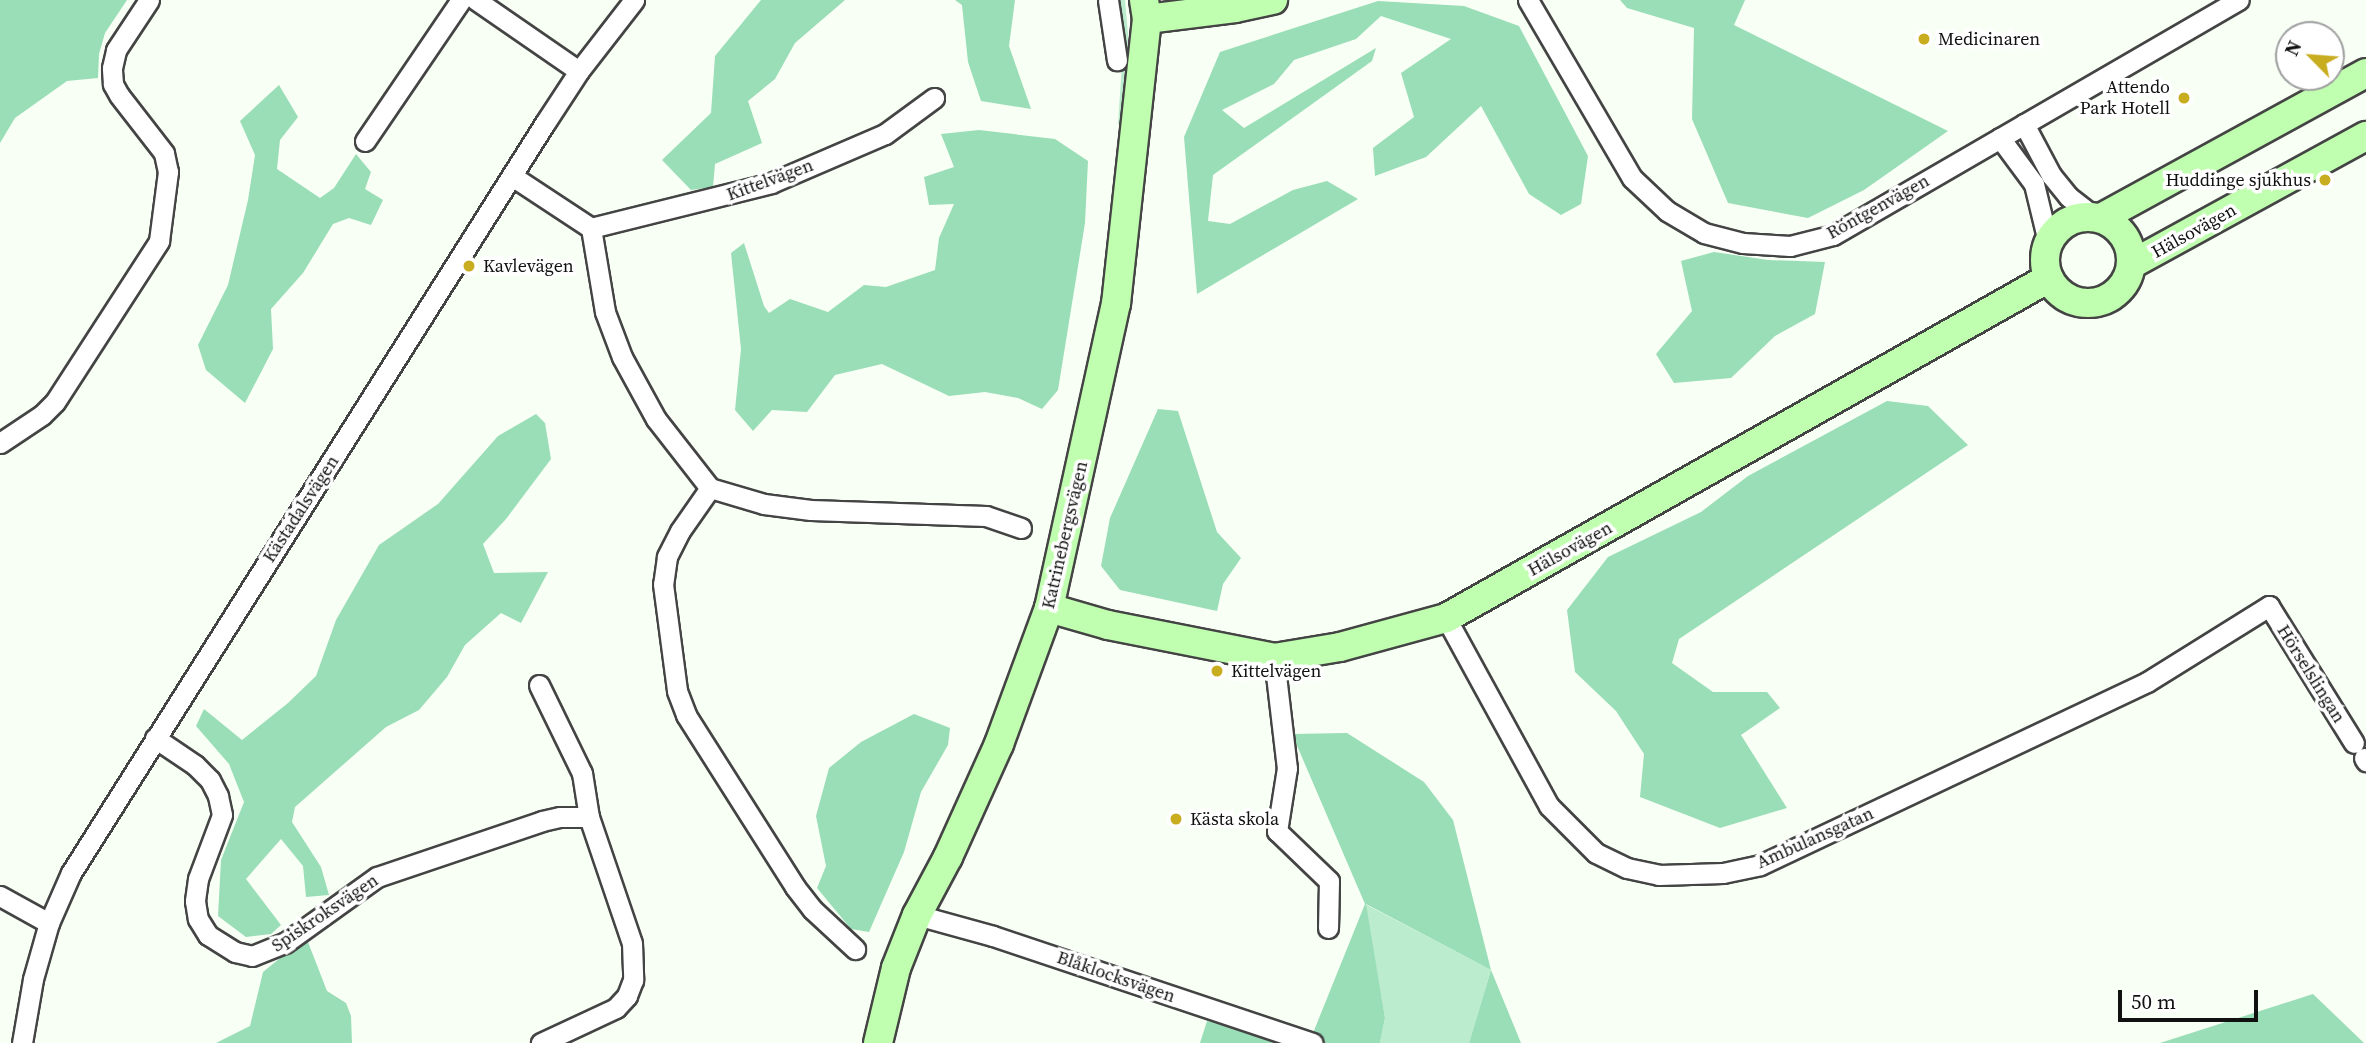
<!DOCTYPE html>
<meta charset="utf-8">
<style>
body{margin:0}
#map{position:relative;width:2366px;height:1043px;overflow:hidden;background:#f8fff5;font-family:"Source Serif 4",serif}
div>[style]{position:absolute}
.green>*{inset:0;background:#bbeccd}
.forest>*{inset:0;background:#9adeb7}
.roads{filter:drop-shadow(2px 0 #444) drop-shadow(-2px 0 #444) drop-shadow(0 2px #444) drop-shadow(0 -2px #444)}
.street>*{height:19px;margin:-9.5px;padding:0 9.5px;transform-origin:9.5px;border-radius:9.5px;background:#fff}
.secondary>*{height:28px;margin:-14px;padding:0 14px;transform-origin:14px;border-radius:14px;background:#c1ffb0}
.secondary>.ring{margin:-14px;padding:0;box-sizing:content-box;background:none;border:28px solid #c1ffb0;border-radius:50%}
.dots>*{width:19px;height:19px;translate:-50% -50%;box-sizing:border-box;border:4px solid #fff;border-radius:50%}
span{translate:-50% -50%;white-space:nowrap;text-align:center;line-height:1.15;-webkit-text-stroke:7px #fff;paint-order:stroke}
.poi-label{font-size:18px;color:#111}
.left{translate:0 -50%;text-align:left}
.right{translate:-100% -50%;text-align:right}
.street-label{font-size:18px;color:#111}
.north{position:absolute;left:2275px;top:21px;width:70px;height:70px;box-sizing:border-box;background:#fff;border:2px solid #a0a0a0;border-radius:50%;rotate:295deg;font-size:19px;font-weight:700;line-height:28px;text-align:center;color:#111}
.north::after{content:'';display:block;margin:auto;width:24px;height:32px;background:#c9ad21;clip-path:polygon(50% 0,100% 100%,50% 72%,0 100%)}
.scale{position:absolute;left:2118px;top:990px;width:140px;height:32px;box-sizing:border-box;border:4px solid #111;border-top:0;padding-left:9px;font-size:21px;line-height:24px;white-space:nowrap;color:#111;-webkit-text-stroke:5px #fff;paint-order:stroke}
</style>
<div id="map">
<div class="green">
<div style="clip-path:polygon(1115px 0,1125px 0,1128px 34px,1127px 99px,1122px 125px,1118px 124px,1122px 64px)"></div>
<div style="clip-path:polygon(1365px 904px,1491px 970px,1469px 1043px,1380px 1043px,1385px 1018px)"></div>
</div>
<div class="forest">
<div style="clip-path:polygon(0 0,127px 0,105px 33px,99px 54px,98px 78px,67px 81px,15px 118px,0 143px)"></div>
<div style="clip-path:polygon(761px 0,845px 0,795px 43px,775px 79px,748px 101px,762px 143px,715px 164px,713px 187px,691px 190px,662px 160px,711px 113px,715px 56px)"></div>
<div style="clip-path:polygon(955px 0,1015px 0,1009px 46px,1031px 109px,981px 101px,968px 62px,962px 5px)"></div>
<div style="clip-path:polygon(1620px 0,1745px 0,1734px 25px,1948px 131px,1864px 190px,1808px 218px,1728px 203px,1692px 119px,1694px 28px,1627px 8px)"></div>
<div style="clip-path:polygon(1378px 1px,1464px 6px,1519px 26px,1588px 156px,1581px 204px,1561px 215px,1529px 194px,1481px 106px,1426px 157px,1375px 176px,1373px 148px,1414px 117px,1401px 73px,1451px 39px,1381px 16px,1356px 39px,1294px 60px,1274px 84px,1222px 110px,1244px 128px,1376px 48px,1372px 61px,1213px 175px,1208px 221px,1230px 224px,1293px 190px,1327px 181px,1358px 199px,1197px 294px,1184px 137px,1220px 52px)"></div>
<div style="clip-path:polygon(279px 85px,298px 117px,280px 140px,277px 169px,320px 198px,334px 188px,356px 154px,371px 172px,365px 189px,383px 200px,371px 225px,349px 218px,333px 224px,303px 273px,271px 309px,273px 349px,245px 403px,206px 370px,198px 345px,228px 285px,248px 200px,255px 155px,240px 121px)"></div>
<div style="clip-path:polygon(979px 130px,1055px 139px,1088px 161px,1085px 223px,1058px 390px,1042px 409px,1018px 398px,985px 392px,949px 396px,882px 364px,835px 375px,807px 412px,772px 410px,753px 431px,735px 410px,741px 349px,731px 253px,744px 243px,764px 306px,769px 313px,790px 299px,828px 312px,864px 285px,886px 287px,935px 270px,939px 238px,954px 204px,929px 205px,924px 177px,954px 167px,941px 134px)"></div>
<div style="clip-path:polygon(1714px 252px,1768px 260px,1825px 262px,1815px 314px,1775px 336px,1731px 378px,1674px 383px,1656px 354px,1692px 311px,1681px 261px)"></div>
<div style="clip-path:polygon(1887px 401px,1928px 406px,1968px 445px,1679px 639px,1672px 663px,1713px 692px,1767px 692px,1780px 708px,1741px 735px,1787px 808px,1720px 828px,1640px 797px,1644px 754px,1616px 711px,1575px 672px,1567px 610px,1608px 557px,1701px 512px,1748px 476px)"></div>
<div style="clip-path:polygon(1158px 409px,1178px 411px,1217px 532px,1241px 558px,1223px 584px,1217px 611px,1120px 590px,1101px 566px,1110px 518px)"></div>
<div style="clip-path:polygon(536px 414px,545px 423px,551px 459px,506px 519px,483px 544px,494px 573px,548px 572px,521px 623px,501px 613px,465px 645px,447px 677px,419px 710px,386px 727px,295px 807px,292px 822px,321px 867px,329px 895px,306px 897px,303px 866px,281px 839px,246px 879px,281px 925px,271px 934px,246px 937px,218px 916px,221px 860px,244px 802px,229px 764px,196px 726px,204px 709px,242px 740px,288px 703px,316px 676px,336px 620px,379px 545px,438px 504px,498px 436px)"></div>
<div style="clip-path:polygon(914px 714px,950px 728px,948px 745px,921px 792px,904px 852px,869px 932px,851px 929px,817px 888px,826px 866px,816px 816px,829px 768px,861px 742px)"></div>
<div style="clip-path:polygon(1347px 733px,1424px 782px,1453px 820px,1491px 970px,1521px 1043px,1469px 1043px,1491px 970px,1366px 904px,1385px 1018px,1380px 1043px,1309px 1043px,1365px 904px,1292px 734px)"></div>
<div style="clip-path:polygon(306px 937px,327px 991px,346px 1003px,351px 1016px,352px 1043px,216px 1043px,250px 1026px,263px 972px)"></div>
<div style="clip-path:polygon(2313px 994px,2364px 1043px,2160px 1043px)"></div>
<div style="clip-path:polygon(1207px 1021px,1291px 1043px,1200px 1043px)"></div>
</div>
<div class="roads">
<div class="street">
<div style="left:476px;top:0;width:125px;rotate:34.6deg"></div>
<div style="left:1108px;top:0;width:61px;rotate:81.5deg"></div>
<div style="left:1528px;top:0;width:206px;rotate:59.7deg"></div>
<div style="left:1632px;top:178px;width:48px;rotate:43.3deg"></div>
<div style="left:1667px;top:211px;width:43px;rotate:30.7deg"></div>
<div style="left:1704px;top:233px;width:40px;rotate:14.4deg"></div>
<div style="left:1743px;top:243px;width:47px;rotate:3.7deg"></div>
<div style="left:1790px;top:246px;width:44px;rotate:-14.3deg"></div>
<div style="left:1833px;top:235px;width:469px;rotate:-30.1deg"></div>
<div style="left:2024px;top:124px;width:58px;rotate:62.1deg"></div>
<div style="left:2051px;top:175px;width:28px;rotate:51deg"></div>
<div style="left:2069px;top:197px;width:31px;rotate:38deg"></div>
<div style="left:2000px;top:138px;width:57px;rotate:53.5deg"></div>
<div style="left:2034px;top:184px;width:60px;rotate:76.4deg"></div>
<div style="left:365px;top:141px;width:171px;rotate:-55.8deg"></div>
<div style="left:512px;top:176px;width:95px;rotate:33.4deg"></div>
<div style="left:591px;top:228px;width:85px;rotate:80.5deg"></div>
<div style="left:605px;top:312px;width:48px;rotate:69.3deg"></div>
<div style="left:622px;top:357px;width:71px;rotate:61.3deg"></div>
<div style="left:656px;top:419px;width:88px;rotate:52deg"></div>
<div style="left:710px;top:488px;width:56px;rotate:16.5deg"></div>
<div style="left:764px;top:504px;width:47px;rotate:7.3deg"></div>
<div style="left:811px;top:510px;width:175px;rotate:2deg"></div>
<div style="left:986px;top:516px;width:37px;rotate:19deg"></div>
<div style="left:591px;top:228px;width:186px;rotate:-14deg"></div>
<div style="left:771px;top:183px;width:124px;rotate:-23.3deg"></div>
<div style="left:885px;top:134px;width:61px;rotate:-36.3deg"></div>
<div style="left:0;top:443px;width:50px;rotate:-33.7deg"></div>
<div style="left:42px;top:415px;width:18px;rotate:-45deg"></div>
<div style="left:55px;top:402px;width:192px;rotate:-57.1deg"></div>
<div style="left:159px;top:241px;width:70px;rotate:-82.6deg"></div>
<div style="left:168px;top:172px;width:19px;rotate:-102deg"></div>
<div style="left:164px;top:153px;width:73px;rotate:-127.8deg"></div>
<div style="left:119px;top:95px;width:13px;rotate:-119deg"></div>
<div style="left:113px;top:84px;width:16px;rotate:-94deg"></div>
<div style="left:112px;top:68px;width:18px;rotate:-77deg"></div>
<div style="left:116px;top:50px;width:60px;rotate:-56.6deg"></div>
<div style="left:710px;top:488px;width:52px;rotate:124.9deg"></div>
<div style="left:680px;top:531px;width:29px;rotate:117deg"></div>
<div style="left:667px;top:557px;width:27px;rotate:98deg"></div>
<div style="left:663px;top:584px;width:108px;rotate:82.5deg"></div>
<div style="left:677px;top:691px;width:26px;rotate:69deg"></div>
<div style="left:686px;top:715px;width:204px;rotate:57.6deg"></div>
<div style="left:795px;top:887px;width:28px;rotate:52deg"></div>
<div style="left:812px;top:909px;width:59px;rotate:42.9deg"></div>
<div style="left:1446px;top:618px;width:214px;rotate:61.3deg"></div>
<div style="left:1549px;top:806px;width:66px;rotate:45deg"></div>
<div style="left:1596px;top:853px;width:34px;rotate:26deg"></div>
<div style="left:1627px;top:868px;width:33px;rotate:12deg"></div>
<div style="left:1659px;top:875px;width:64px;rotate:-1.8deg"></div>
<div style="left:1723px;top:873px;width:38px;rotate:-12deg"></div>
<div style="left:1760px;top:865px;width:428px;rotate:-25.3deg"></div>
<div style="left:2147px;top:682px;width:144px;rotate:-31.9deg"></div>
<div style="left:2269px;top:606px;width:161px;rotate:58.2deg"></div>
<div style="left:1274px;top:658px;width:111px;rotate:83.3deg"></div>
<div style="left:1287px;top:768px;width:64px;rotate:99deg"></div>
<div style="left:1277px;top:831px;width:72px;rotate:43.9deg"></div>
<div style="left:1329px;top:881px;width:47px;rotate:91.2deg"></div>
<div style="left:539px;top:685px;width:98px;rotate:64deg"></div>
<div style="left:582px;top:773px;width:45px;rotate:81deg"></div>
<div style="left:155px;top:738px;width:48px;rotate:34deg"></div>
<div style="left:195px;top:765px;width:21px;rotate:45deg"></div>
<div style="left:210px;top:780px;width:18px;rotate:63deg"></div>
<div style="left:218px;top:796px;width:19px;rotate:78deg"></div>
<div style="left:222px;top:815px;width:68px;rotate:110.6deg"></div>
<div style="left:198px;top:879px;width:22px;rotate:98deg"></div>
<div style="left:195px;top:901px;width:18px;rotate:81deg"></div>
<div style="left:198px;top:919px;width:19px;rotate:58deg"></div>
<div style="left:208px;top:935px;width:32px;rotate:32deg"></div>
<div style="left:235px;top:952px;width:17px;rotate:13deg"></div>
<div style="left:252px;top:956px;width:35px;rotate:-22deg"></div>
<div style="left:285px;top:943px;width:113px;rotate:-35.7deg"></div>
<div style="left:377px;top:877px;width:174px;rotate:-18.7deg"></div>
<div style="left:542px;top:821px;width:18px;rotate:-13deg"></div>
<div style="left:560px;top:817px;width:29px"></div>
<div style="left:589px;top:817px;width:133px;rotate:71.2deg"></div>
<div style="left:632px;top:943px;width:37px;rotate:88deg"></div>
<div style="left:633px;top:980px;width:17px;rotate:111deg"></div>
<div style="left:627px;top:996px;width:16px;rotate:133deg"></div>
<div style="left:616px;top:1008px;width:83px;rotate:155deg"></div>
<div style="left:2364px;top:758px;width:4px;rotate:56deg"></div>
<div style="left:0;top:896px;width:56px;rotate:28.9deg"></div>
<div style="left:917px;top:915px;width:79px;rotate:15.4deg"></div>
<div style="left:993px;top:936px;width:337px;rotate:18.5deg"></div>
<div style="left:22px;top:1043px;width:65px;rotate:-80.2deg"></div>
<div style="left:33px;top:979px;width:58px;rotate:-74.1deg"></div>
<div style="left:49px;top:923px;width:55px;rotate:-66.3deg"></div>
<div style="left:71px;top:873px;width:887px;rotate:-57.71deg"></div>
<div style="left:545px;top:123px;width:62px;rotate:-56.8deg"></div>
<div style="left:579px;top:71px;width:90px;rotate:-52.2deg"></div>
</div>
<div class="secondary">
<div style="left:1147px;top:19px;width:89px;rotate:-7.1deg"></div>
<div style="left:1235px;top:8px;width:39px;rotate:-12deg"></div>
<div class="ring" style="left:2045px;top:217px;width:58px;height:58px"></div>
<div style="left:2101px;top:218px;width:302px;rotate:-28.7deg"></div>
<div style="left:2132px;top:264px;width:267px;rotate:-28.7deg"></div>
<div style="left:1049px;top:608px;width:61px;rotate:16.1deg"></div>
<div style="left:1108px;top:625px;width:169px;rotate:11.2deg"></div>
<div style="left:1274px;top:658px;width:67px;rotate:-9.5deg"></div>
<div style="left:1340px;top:647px;width:110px;rotate:-15.3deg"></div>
<div style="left:1446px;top:618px;width:692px;rotate:-29.42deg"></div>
<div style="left:878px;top:1043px;width:77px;rotate:-76.5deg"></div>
<div style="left:896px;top:968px;width:57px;rotate:-68.4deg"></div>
<div style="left:917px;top:915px;width:66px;rotate:-61.9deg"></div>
<div style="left:948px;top:857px;width:124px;rotate:-65.7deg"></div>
<div style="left:999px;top:744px;width:145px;rotate:-69.8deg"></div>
<div style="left:1049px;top:608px;width:311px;rotate:-77.6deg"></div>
<div style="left:1116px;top:304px;width:287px;rotate:-83.8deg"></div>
<div style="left:1147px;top:19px;width:19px;rotate:-99deg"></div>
</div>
</div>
<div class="dots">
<div style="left:1924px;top:39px;background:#c9ad21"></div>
<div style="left:2184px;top:98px;background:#c9ad21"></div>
<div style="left:2325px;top:180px;background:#c9ad21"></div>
<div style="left:469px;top:266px;background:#c9ad21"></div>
<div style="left:1217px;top:671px;background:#c9ad21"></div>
<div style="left:1176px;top:819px;background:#c9ad21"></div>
</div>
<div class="poi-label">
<span class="left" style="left:1938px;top:39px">Medicinaren</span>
<span class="right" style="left:2170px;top:98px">Attendo<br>Park Hotell</span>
<span class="right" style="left:2311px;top:180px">Huddinge sjukhus</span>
<span class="left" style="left:483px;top:266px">Kavlevägen</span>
<span class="left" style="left:1231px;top:671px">Kittelvägen</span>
<span class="left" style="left:1190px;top:819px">Kästa skola</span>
</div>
<div class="street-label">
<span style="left:770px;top:180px;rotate:-20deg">Kittelvägen</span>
<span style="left:1878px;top:207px;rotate:-29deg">Röntgenvägen</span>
<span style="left:2194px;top:231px;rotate:-29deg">Hälsovägen</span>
<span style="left:301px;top:509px;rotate:-57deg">Kästadalsvägen</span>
<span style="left:1065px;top:535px;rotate:-77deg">Katrinebergsvägen</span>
<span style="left:1570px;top:549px;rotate:-29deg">Hälsovägen</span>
<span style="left:2311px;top:674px;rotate:58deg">Hörselslingan</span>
<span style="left:1815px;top:838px;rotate:-24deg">Ambulansgatan</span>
<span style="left:325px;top:913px;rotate:-34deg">Spiskroksvägen</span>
<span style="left:1116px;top:977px;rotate:19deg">Blåklocksvägen</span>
</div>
<div class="north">N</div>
<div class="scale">50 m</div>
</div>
